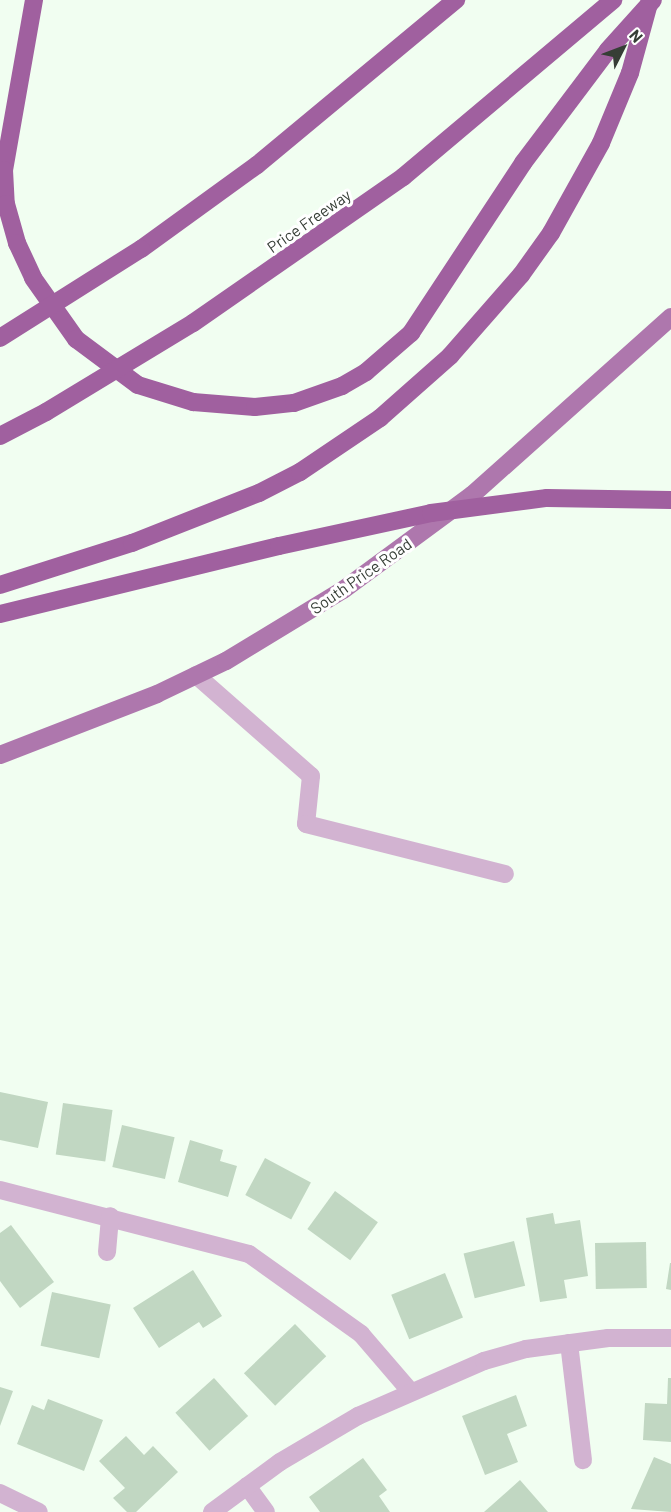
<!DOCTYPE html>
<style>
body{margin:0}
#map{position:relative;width:671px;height:1512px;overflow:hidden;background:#f1fef1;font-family:Barlow,sans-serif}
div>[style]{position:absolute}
.building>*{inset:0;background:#c1d7c2;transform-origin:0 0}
.minor>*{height:18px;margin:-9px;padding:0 9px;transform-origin:9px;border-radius:9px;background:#d2b3d1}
.major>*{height:18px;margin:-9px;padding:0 9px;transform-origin:9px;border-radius:9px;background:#ae77ad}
.highway>*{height:18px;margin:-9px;padding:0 9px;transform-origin:9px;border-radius:9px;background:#a0609f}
.highway-bridge>*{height:18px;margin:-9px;padding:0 9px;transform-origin:9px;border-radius:9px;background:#a0609f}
span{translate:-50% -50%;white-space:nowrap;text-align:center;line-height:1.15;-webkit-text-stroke:6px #fff;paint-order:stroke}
.street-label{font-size:16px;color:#363e36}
.north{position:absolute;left:593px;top:18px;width:60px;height:60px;-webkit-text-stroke:4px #fff;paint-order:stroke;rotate:48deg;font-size:16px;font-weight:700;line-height:24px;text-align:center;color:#363e36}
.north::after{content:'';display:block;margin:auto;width:21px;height:27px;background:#363e36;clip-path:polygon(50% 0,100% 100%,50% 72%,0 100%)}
</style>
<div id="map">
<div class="building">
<div style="clip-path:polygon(0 1092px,48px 1102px,38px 1148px,0 1140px)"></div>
<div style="left:63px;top:1103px;width:50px;height:52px;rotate:8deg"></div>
<div style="left:122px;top:1125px;width:54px;height:43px;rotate:13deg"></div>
<div style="clip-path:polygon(190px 1140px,223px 1150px,220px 1161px,237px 1166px,228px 1197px,178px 1182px)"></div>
<div style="left:265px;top:1158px;width:52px;height:42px;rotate:28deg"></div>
<div style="left:335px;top:1191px;width:53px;height:47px;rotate:36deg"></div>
<div style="clip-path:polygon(553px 1213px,555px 1224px,580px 1220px,588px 1276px,564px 1280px,567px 1298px,540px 1302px,526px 1218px)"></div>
<div style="clip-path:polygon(11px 1225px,54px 1282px,20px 1308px,0 1281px,0 1233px)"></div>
<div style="left:514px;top:1241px;width:46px;height:52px;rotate:76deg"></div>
<div style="left:646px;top:1242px;width:46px;height:51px;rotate:89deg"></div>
<div style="clip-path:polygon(670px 1263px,671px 1263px,671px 1290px,666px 1289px)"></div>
<div style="clip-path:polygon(193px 1270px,222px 1316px,203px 1328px,199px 1322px,159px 1348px,133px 1308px)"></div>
<div style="left:445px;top:1273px;width:48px;height:58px;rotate:68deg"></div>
<div style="left:52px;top:1292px;width:60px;height:55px;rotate:12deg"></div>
<div style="left:295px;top:1324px;width:45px;height:71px;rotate:46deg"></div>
<div style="left:214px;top:1378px;width:51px;height:52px;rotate:48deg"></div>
<div style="clip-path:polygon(668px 1378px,671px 1378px,671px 1442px,643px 1440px,645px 1403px,667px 1404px)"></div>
<div style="clip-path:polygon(0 1387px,13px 1391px,0 1426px)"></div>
<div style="clip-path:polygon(516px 1395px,527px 1426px,507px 1434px,518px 1462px,485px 1475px,462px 1416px)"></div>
<div style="clip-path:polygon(48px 1399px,103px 1420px,84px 1471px,17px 1444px,32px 1405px,44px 1410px)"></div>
<div style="clip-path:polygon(126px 1436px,144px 1455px,153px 1446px,178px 1472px,136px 1512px,127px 1512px,113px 1498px,125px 1488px,99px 1461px)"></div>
<div style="clip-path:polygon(654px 1457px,671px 1464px,671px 1512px,631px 1509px)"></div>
<div style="clip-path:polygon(363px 1458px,387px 1490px,379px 1496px,390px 1512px,320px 1512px,309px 1497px)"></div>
<div style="clip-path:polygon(520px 1480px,548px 1512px,484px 1512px)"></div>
</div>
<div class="minor">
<div style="left:196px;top:675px;width:153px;rotate:41.3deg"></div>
<div style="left:311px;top:776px;width:48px;rotate:95.9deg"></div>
<div style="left:306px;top:824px;width:205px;rotate:14.1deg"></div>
<div style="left:0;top:1190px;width:257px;rotate:14.4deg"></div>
<div style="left:249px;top:1254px;width:138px;rotate:35.5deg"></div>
<div style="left:361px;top:1334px;width:75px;rotate:49.3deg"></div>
<div style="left:107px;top:1252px;width:36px;rotate:-85deg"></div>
<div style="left:569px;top:1343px;width:118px;rotate:83.2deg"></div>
<div style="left:247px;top:1486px;width:32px;rotate:54deg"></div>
<div style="left:0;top:1493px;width:43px;rotate:26deg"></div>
<div style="left:212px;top:1512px;width:84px;rotate:-36.3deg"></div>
<div style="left:280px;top:1462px;width:91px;rotate:-30.5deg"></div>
<div style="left:358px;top:1416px;width:137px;rotate:-23.6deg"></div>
<div style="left:484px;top:1361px;width:44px;rotate:-15.9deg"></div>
<div style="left:526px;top:1349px;width:83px;rotate:-7.6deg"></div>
<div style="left:608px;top:1338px;width:63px"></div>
</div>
<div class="major">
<div style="left:0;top:755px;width:168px;rotate:-21.2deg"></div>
<div style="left:157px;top:694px;width:76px;rotate:-25.6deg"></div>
<div style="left:226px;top:661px;width:137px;rotate:-31.3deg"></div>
<div style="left:343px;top:590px;width:160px;rotate:-36.4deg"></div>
<div style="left:472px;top:495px;width:267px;rotate:-41.8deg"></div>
</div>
<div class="highway">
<div style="left:34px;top:0;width:173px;rotate:100deg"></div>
<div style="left:4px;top:170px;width:34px;rotate:87deg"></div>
<div style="left:6px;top:204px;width:41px;rotate:74.2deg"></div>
<div style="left:17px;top:243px;width:38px;rotate:65deg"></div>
<div style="left:33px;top:278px;width:75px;rotate:54.8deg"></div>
<div style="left:76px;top:339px;width:77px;rotate:36.6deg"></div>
<div style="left:138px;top:385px;width:58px;rotate:17.2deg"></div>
<div style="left:193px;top:402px;width:62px;rotate:4.6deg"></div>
<div style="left:255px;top:407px;width:39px;rotate:-6deg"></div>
<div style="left:294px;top:403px;width:51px;rotate:-19.5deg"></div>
<div style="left:342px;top:386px;width:28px;rotate:-30deg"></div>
<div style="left:366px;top:372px;width:60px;rotate:-40.9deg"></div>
<div style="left:411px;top:333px;width:204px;rotate:-56.6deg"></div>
<div style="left:523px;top:163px;width:141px;rotate:-53deg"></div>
<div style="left:608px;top:50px;width:67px;rotate:-48deg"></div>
<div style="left:141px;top:249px;width:143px;rotate:-35.9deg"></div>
<div style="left:257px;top:165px;width:259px;rotate:-39.7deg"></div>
<div style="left:193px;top:323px;width:256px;rotate:-34.8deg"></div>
<div style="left:403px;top:177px;width:275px;rotate:-40.1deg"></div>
<div style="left:0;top:436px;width:52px;rotate:-27.6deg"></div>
<div style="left:0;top:585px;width:139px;rotate:-17.7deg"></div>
<div style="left:132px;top:543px;width:136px;rotate:-21.5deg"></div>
<div style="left:0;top:614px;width:287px;rotate:-13.7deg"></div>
</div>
<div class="highway-bridge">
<div style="left:0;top:338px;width:167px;rotate:-32.3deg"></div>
<div style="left:46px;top:412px;width:172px;rotate:-31.2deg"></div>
<div style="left:259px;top:493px;width:46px;rotate:-27.1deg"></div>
<div style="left:300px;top:472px;width:97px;rotate:-34deg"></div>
<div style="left:380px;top:418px;width:94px;rotate:-41.5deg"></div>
<div style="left:450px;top:356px;width:108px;rotate:-48.8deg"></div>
<div style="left:521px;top:275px;width:52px;rotate:-54.5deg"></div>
<div style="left:551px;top:233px;width:103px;rotate:-60.9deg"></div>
<div style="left:601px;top:143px;width:76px;rotate:-67.5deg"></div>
<div style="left:630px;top:73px;width:76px;rotate:-74.7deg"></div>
<div style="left:279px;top:546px;width:156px;rotate:-12.2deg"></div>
<div style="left:431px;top:513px;width:117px;rotate:-7.4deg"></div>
<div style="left:547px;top:498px;width:124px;rotate:0.9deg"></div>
</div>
<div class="street-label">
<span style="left:309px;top:221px;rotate:-35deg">Price Freeway</span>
<span style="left:361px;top:576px;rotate:-35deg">South Price Road</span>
</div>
<div class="north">N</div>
</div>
